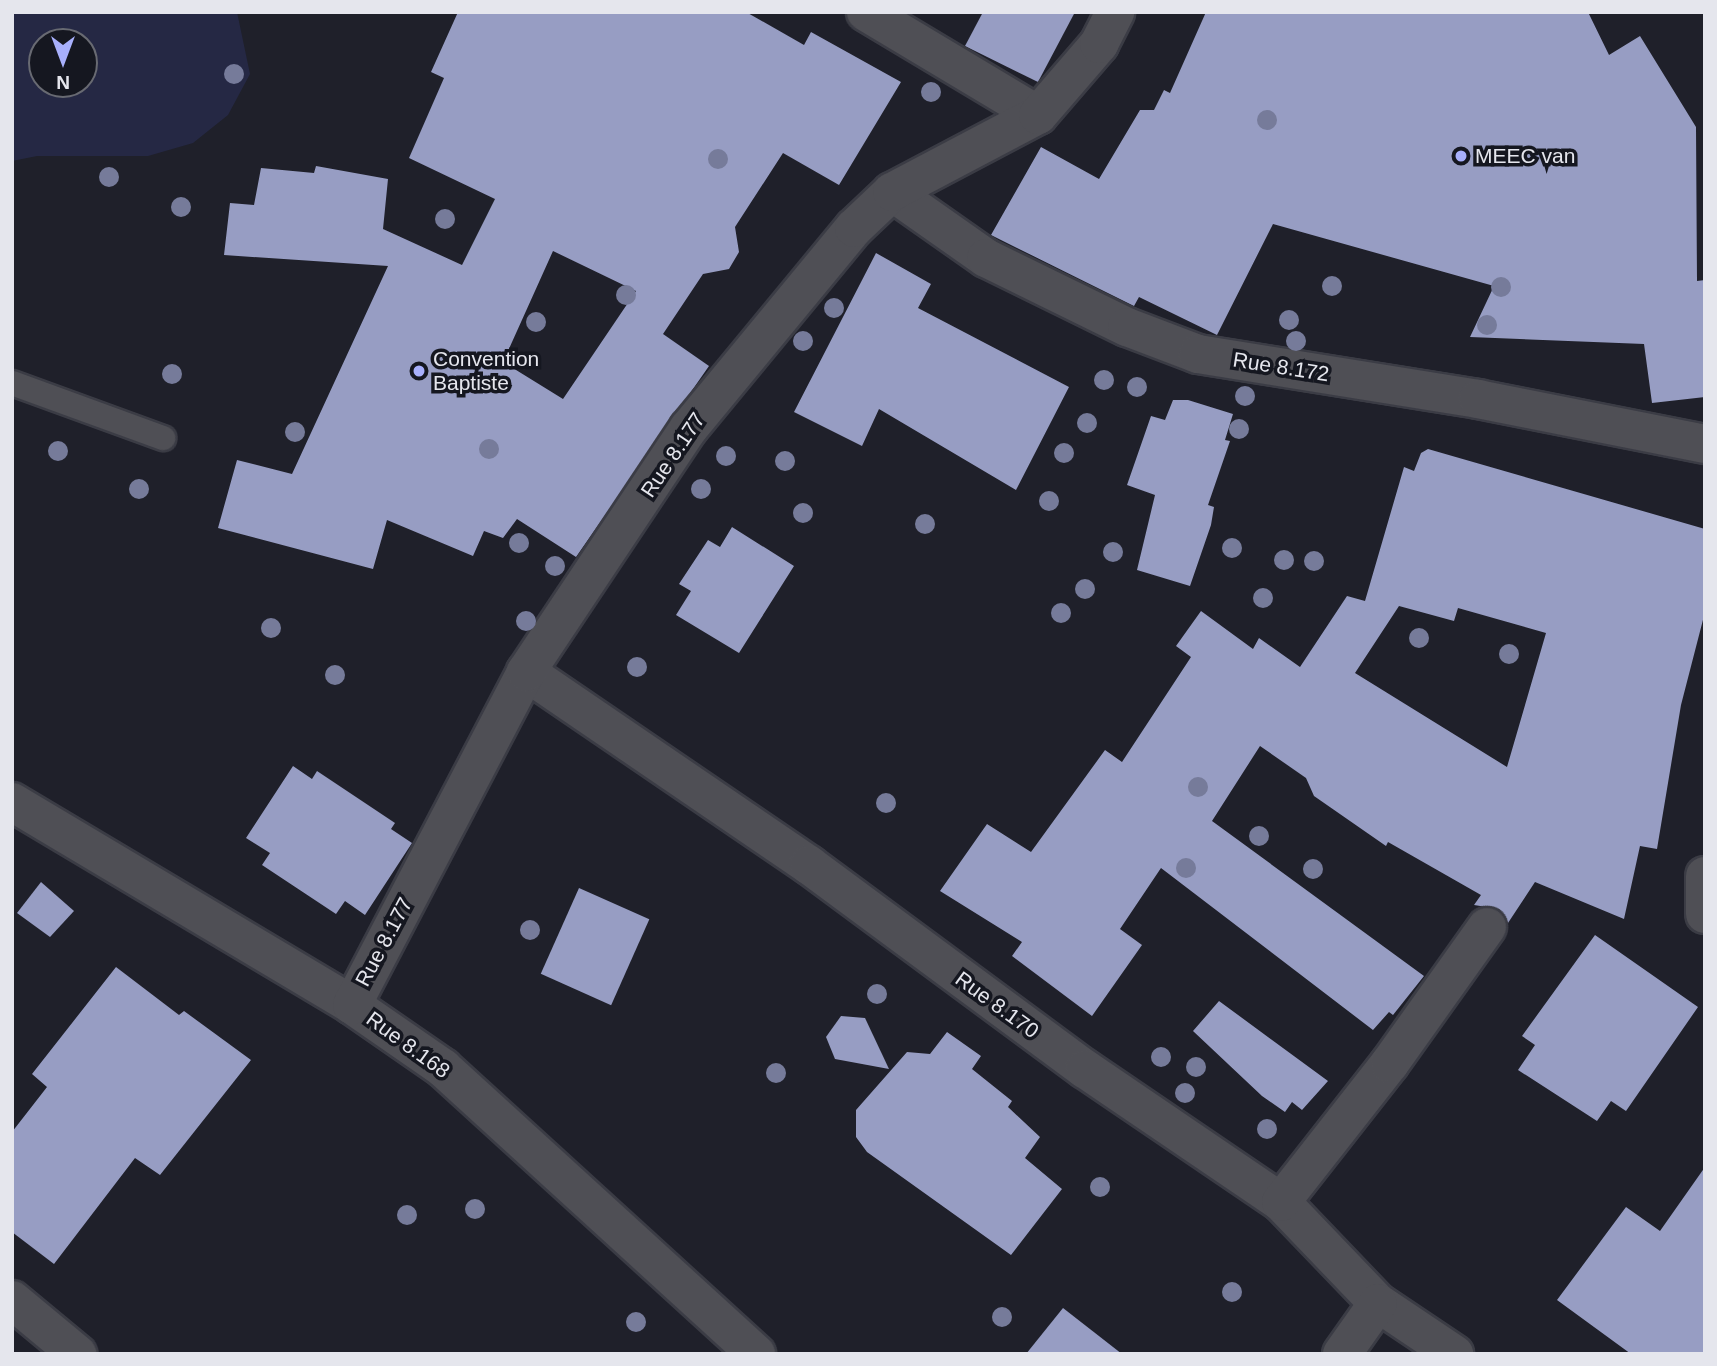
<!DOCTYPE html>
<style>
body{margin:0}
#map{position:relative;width:1717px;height:1366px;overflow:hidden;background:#1f202a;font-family:Helvetica,sans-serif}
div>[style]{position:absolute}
.green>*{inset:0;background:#252844}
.building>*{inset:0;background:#979dc3;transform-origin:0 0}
.roads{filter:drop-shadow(2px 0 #3b3c45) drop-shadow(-2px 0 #3b3c45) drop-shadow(0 2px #3b3c45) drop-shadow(0 -2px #3b3c45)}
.service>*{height:24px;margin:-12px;padding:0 12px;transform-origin:12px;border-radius:12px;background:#4f4f55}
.minor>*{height:38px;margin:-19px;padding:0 19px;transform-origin:19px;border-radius:19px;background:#4f4f55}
.trees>*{width:20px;height:20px;margin:-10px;border-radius:50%;background:#767b9a}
.dots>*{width:19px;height:19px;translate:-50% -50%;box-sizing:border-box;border:4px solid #151720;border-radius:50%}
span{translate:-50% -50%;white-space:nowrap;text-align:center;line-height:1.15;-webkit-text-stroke:7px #151720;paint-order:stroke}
.poi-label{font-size:21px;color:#e5e6ed}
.left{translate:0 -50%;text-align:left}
.street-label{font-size:21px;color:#e5e6ed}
.frame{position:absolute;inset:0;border:14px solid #e5e6ed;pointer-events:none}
.north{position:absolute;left:28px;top:28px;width:70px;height:70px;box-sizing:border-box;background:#151720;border:2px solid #686a72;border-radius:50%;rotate:180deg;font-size:19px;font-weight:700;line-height:28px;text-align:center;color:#e5e6ed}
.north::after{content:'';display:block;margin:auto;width:24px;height:32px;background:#a8b0fc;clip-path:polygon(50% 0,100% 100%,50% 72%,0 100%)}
</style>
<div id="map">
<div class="green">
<div style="clip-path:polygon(evenodd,12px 12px,237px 12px,250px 74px,228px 115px,193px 143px,148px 156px,37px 156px,12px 161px,12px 12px,42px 42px,84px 42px,84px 84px,42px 84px,42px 42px)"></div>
</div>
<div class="building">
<div style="clip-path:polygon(evenodd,458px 12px,746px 12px,804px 45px,811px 32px,901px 82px,839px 185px,783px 153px,735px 227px,739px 252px,729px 269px,703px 274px,663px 334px,709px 366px,576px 557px,517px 519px,503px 538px,484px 531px,473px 556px,387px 520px,373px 569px,218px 528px,237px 460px,292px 474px,388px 266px,224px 255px,230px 203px,254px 205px,261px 168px,314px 173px,316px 166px,388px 179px,383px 229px,462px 265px,495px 199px,409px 158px,444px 78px,431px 72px,458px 12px,553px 251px,636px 291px,563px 399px,503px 362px,553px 251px)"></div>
<div style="clip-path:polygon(983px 12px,1075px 12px,1038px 82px,965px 46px)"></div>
<div style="clip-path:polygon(1206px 12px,1588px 12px,1609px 55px,1640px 36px,1696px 127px,1697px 281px,1705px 280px,1705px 397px,1652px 403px,1644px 344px,1470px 337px,1494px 286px,1273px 224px,1217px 335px,1139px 297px,1134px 306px,991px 235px,1041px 147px,1099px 179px,1140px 110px,1154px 110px,1164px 90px,1170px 93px)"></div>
<div style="clip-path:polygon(876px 253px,931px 284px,918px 308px,1069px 387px,1016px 490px,879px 409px,862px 446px,794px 412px)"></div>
<div style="clip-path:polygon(1173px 400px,1188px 400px,1233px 414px,1225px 440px,1230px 441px,1208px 505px,1214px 507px,1211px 525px,1190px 586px,1137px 570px,1155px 495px,1127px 485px,1151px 416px,1165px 420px)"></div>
<div style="clip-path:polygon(evenodd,1428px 449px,1705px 529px,1705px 612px,1681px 705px,1657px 849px,1640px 846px,1624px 919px,1535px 882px,1508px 923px,1499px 909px,1474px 905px,1481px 895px,1388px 842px,1386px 846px,1314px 796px,1306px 778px,1260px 746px,1212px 821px,1424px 976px,1393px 1015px,1389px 1012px,1373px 1030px,1161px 868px,1120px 929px,1142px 945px,1092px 1016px,1012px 956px,1022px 942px,940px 891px,987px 824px,1031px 852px,1105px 750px,1122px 762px,1191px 657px,1176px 646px,1201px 611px,1253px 649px,1259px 638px,1300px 667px,1347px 596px,1365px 601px,1404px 467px,1414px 471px,1421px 453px,1428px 449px,1399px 606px,1454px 621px,1458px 608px,1546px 633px,1507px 767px,1355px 673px,1399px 606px)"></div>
<div style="clip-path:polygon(732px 527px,794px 566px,739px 653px,676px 615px,691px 591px,679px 584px,708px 540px,720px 547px)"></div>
<div style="clip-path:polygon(293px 766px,312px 779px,317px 771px,395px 823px,391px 829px,412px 843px,365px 915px,345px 901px,336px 914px,262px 865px,270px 853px,246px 838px)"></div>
<div style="clip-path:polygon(41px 882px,74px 911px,50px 937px,17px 913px)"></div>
<div style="left:579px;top:888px;width:77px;height:94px;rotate:24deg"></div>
<div style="clip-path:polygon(1595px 935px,1698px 1007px,1626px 1111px,1611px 1101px,1597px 1121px,1518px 1070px,1535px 1045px,1522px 1036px)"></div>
<div style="clip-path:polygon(116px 967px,179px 1015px,184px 1011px,251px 1060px,160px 1175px,135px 1158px,54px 1264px,12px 1232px,12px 1132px,47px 1087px,32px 1074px)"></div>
<div style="clip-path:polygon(1219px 1001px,1328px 1081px,1302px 1110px,1292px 1102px,1285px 1112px,1262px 1096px,1193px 1031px)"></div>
<div style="clip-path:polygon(841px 1016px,865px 1018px,889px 1069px,835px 1059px,826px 1037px)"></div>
<div style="clip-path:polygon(947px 1032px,981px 1056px,972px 1069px,1012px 1101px,1008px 1107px,1040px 1137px,1025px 1158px,1062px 1189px,1011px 1255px,867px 1152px,856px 1137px,856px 1110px,907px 1052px,930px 1054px)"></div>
<div style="clip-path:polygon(1705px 1167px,1705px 1354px,1631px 1354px,1557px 1300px,1626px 1207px,1660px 1231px)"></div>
<div style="clip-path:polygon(1063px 1308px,1122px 1354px,1026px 1354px)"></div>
</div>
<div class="roads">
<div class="service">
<div style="left:12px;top:383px;width:161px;rotate:20deg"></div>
</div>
<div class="minor">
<div style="left:866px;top:12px;width:200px;rotate:30.9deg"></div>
<div style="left:892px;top:192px;width:115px;rotate:35.1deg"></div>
<div style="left:986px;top:258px;width:157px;rotate:26.1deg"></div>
<div style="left:1127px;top:327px;width:76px;rotate:20.8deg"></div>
<div style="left:1198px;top:354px;width:284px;rotate:9.1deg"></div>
<div style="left:1478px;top:399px;width:231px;rotate:11.2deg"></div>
<div style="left:526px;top:672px;width:343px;rotate:34.3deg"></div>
<div style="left:809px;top:865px;width:343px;rotate:36.5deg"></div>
<div style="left:1085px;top:1069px;width:237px;rotate:34.2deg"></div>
<div style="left:1281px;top:1202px;width:140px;rotate:46.2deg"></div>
<div style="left:1378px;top:1303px;width:92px;rotate:33.9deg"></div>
<div style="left:12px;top:802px;width:396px;rotate:30.8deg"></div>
<div style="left:352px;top:1005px;width:111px;rotate:34.7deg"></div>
<div style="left:443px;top:1068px;width:424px;rotate:42.4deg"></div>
<div style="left:1705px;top:876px;width:38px;rotate:90deg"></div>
<div style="left:352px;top:1005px;width:376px;rotate:-62.4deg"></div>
<div style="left:526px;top:672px;width:293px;rotate:-56.3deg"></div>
<div style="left:689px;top:428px;width:259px;rotate:-50.5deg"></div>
<div style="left:854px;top:228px;width:52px;rotate:-43.5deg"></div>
<div style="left:892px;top:192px;width:165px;rotate:-27.8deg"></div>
<div style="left:1038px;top:115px;width:94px;rotate:-49.3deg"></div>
<div style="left:1099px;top:44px;width:36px;rotate:-63deg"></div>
<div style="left:1281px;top:1202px;width:177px;rotate:-51.9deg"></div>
<div style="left:1390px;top:1063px;width:167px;rotate:-54.5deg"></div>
<div style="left:12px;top:1300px;width:85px;rotate:39.7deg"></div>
<div style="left:1342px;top:1354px;width:62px;rotate:-54.8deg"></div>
</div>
</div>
<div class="trees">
<div style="left:234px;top:74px"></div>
<div style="left:931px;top:92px"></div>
<div style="left:1267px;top:120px"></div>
<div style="left:718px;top:159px"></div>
<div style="left:109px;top:177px"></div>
<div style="left:181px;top:207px"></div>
<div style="left:445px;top:219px"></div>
<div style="left:1332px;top:286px"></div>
<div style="left:1501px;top:287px"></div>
<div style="left:626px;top:295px"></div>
<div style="left:834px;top:308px"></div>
<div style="left:1289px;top:320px"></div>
<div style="left:536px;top:322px"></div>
<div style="left:1487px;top:325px"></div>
<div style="left:803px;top:341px"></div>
<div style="left:1296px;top:341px"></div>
<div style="left:172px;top:374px"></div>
<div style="left:1104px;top:380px"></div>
<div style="left:1137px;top:387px"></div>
<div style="left:1245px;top:396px"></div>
<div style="left:1087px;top:423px"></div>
<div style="left:1239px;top:429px"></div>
<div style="left:295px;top:432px"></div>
<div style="left:489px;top:449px"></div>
<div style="left:58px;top:451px"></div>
<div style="left:1064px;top:453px"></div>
<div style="left:726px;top:456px"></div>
<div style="left:785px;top:461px"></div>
<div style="left:139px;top:489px"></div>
<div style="left:701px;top:489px"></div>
<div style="left:1049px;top:501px"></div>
<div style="left:803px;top:513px"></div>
<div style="left:925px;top:524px"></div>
<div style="left:519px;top:543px"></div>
<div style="left:1232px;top:548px"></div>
<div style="left:1113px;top:552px"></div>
<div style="left:1284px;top:560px"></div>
<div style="left:1314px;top:561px"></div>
<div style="left:555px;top:566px"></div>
<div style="left:1085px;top:589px"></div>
<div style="left:1263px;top:598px"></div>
<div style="left:1061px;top:613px"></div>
<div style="left:526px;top:621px"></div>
<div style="left:271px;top:628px"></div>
<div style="left:1419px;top:638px"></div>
<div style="left:1509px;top:654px"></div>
<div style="left:637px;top:667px"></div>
<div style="left:335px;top:675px"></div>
<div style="left:1198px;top:787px"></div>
<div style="left:886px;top:803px"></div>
<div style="left:1259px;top:836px"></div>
<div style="left:1186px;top:868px"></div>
<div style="left:1313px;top:869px"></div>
<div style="left:530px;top:930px"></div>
<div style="left:877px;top:994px"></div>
<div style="left:1161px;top:1057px"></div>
<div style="left:1196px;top:1067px"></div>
<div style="left:776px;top:1073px"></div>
<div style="left:1185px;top:1093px"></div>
<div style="left:1267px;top:1129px"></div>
<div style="left:1100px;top:1187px"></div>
<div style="left:475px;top:1209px"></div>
<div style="left:407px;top:1215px"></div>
<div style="left:1232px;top:1292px"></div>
<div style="left:1002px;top:1317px"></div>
<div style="left:636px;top:1322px"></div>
</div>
<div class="dots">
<div style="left:1461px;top:156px;background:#a8b0fc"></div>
<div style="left:419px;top:371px;background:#a8b0fc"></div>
</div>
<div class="poi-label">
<span class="left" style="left:1475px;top:156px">MEEC van</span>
<span class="left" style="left:433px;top:371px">Convention<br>Baptiste</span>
</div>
<div class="street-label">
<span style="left:1281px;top:367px;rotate:9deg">Rue 8.172</span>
<span style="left:673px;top:455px;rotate:-56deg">Rue 8.177</span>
<span style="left:384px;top:942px;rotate:-62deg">Rue 8.177</span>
<span style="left:997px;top:1005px;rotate:36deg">Rue 8.170</span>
<span style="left:408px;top:1045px;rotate:36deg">Rue 8.168</span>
</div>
<div class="frame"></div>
<div class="north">N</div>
</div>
